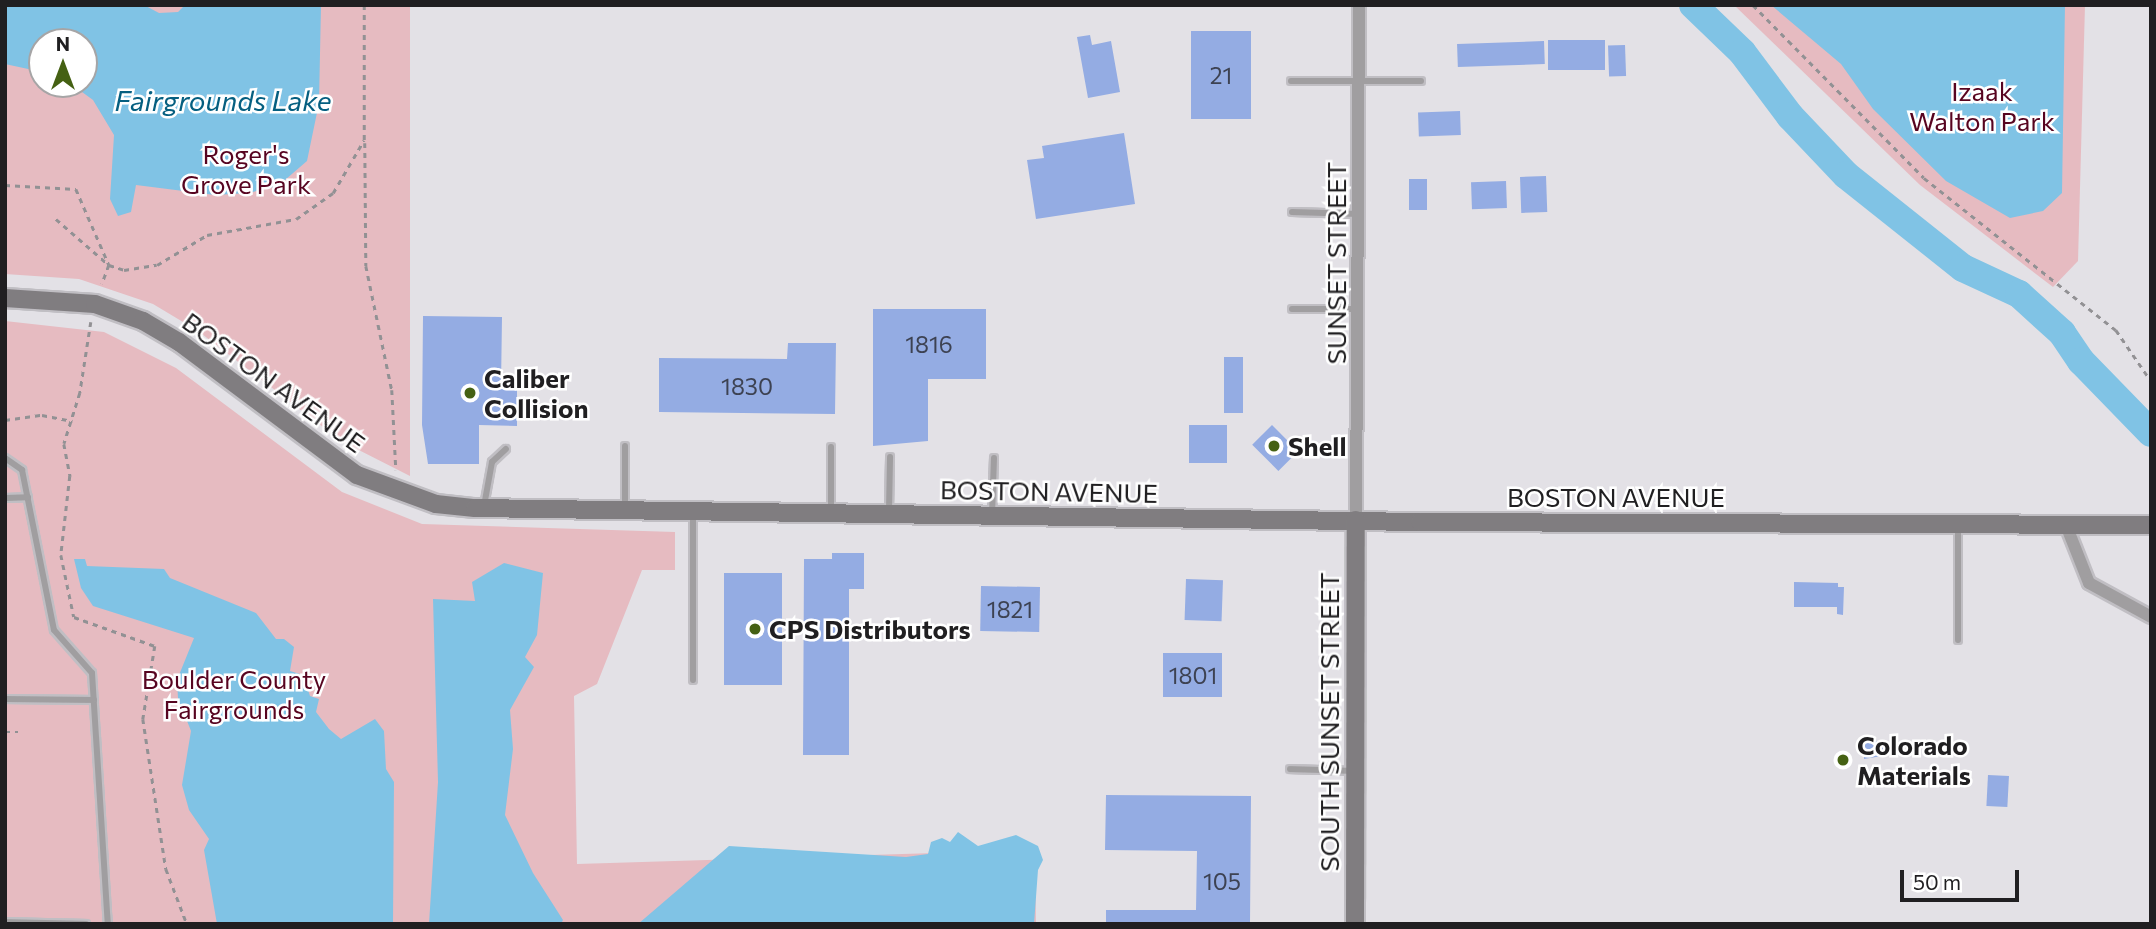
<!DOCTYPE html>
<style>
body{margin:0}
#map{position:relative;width:2156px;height:929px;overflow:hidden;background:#e3e1e6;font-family:Commissioner,sans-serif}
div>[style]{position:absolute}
.green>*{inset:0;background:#e6bbc1}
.water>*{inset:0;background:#80c3e5}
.river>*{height:28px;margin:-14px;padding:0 14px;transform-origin:14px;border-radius:14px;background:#80c3e5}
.building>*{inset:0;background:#94ace3;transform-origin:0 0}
.path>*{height:2.5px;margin-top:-1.25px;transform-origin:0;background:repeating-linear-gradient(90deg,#929194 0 5px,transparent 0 10px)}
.roads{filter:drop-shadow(2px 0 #c0bec3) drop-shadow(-2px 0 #c0bec3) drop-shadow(0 2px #c0bec3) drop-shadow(0 -2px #c0bec3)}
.lane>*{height:6px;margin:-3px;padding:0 3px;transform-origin:3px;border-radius:3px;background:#a09ea0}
.street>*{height:12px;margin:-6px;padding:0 6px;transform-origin:6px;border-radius:6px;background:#a09ea0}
.secondary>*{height:18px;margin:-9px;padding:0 9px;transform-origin:9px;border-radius:9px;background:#807d80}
.dots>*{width:19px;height:19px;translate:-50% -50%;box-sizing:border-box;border:4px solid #fff;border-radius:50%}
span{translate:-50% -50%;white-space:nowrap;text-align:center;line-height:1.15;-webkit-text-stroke:5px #fff;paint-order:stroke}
.number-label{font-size:23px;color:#3d4252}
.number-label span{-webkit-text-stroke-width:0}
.park-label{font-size:26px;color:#570420}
.street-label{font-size:26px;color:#201f21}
.poi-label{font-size:26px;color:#201f21;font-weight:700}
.left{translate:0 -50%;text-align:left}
.water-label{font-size:28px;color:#055f80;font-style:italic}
.frame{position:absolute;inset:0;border:7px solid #201f21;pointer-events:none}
.north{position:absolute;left:28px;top:28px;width:70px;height:70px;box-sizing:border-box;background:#fff;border:2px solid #a6a5a6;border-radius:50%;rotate:0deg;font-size:19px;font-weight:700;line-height:28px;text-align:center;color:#201f21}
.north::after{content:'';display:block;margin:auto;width:24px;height:32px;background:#456113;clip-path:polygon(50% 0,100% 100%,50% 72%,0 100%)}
.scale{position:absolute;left:1900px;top:870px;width:119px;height:32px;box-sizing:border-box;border:4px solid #201f21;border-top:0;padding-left:9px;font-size:21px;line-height:24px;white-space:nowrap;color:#201f21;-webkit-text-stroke:5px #fff;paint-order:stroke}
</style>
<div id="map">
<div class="green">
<div style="clip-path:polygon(evenodd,5px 5px,410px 5px,410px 476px,341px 441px,198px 331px,153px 304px,79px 279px,5px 274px,5px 5px,42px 42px,84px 42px,84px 84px,42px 84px,42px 42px)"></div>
<div style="clip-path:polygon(1734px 5px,2085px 5px,2078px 261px,2053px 287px,1920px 185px)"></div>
<div style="clip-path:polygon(5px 321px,104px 332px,176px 368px,342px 492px,422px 524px,675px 532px,675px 570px,642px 570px,597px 684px,574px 696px,577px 864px,1035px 850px,1036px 924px,5px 924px)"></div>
</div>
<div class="water">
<div style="clip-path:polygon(5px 5px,144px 5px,159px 13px,178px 12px,185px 5px,321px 5px,319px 103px,307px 161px,278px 186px,248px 193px,215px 195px,136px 185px,131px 212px,118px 216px,110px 199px,114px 135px,93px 100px,71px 84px,84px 84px,84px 42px,42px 42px,42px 72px,5px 64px)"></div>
<div style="clip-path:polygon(1771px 5px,2065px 5px,2062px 193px,2043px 211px,2010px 218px,1946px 181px,1873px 109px,1841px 64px)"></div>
<div style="clip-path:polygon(74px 559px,85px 559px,87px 566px,164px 569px,170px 578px,256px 613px,276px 639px,284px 639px,294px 647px,290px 671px,303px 675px,310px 696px,319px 699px,316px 712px,329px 729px,341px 739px,375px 719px,384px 731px,386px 769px,394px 782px,393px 924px,217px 924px,204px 850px,209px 839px,189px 810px,182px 785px,191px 731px,178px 698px,177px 680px,194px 638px,93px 606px,81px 588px)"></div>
<div style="clip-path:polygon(504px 563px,543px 573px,537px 635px,525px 657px,534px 667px,510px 710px,513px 749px,505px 815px,533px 873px,563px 920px,561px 924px,429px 924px,438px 782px,433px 599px,475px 601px,472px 582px)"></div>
<div style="clip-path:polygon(958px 832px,978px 846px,1016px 835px,1038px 846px,1043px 860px,1038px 870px,1034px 924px,638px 924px,729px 846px,906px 857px,928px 854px,931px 842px,942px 838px,950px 842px)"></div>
</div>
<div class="river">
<div style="left:1693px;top:5px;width:68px;rotate:43.8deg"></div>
<div style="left:1742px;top:52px;width:80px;rotate:53.1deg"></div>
<div style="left:1790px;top:116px;width:81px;rotate:46.5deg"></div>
<div style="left:1846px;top:175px;width:149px;rotate:38.5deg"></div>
<div style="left:1963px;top:268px;width:62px;rotate:24.9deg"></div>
<div style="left:2019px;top:294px;width:58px;rotate:42.2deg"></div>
<div style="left:2062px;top:333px;width:34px;rotate:56deg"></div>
<div style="left:2081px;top:361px;width:100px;rotate:45.8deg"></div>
</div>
<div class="building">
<div style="left:1191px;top:31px;width:60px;height:88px"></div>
<div style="clip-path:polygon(1090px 35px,1092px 45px,1111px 41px,1120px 92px,1088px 98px,1077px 37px)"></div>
<div style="left:1548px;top:40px;width:57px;height:30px"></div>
<div style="left:1544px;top:41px;width:23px;height:87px;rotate:88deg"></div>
<div style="left:1625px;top:45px;width:31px;height:17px;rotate:88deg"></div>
<div style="left:1460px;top:111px;width:24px;height:42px;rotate:88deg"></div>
<div style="clip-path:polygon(1124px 133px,1135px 204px,1036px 219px,1027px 160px,1044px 158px,1042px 146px)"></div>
<div style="left:1546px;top:176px;width:36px;height:26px;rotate:88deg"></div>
<div style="left:1409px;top:179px;width:18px;height:31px"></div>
<div style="left:1506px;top:181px;width:27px;height:35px;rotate:88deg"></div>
<div style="clip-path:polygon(873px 309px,986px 309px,986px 379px,928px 379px,928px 441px,873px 446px)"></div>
<div style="clip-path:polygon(423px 316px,502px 317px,501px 386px,517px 386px,517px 426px,479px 425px,479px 464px,428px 464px,422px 425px)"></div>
<div style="clip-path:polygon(788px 343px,836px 343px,835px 414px,659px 412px,659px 358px,787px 359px)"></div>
<div style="left:1224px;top:357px;width:19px;height:56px"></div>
<div style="left:1189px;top:425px;width:38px;height:38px"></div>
<div style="left:1272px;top:425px;width:37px;height:28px;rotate:45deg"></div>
<div style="clip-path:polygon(832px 553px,864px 553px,864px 589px,849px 589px,849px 755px,803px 755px,804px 559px,832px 559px)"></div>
<div style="left:724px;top:573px;width:58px;height:112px"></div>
<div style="left:1186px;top:579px;width:37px;height:41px;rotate:2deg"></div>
<div style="clip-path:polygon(1794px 582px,1838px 583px,1838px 587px,1844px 587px,1843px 615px,1837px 614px,1837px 607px,1794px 607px)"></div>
<div style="left:981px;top:586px;width:59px;height:45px;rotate:1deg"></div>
<div style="left:1163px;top:653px;width:59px;height:44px"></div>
<div style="clip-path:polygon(1864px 741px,1894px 742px,1894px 754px,1864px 759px)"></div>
<div style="left:1988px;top:775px;width:21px;height:31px;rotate:3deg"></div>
<div style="clip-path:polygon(1106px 795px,1251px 796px,1250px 924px,1106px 924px,1106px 910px,1196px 910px,1197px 851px,1105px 850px)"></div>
</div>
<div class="path">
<div style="left:1753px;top:5px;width:243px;rotate:45.3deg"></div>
<div style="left:1924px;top:178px;width:245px;rotate:38.4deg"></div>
<div style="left:2116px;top:330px;width:62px;rotate:55.5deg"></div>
<div style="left:365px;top:143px;width:123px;rotate:89.5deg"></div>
<div style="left:366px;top:266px;width:127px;rotate:78.2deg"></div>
<div style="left:392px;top:390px;width:80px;rotate:87.1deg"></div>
<div style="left:5px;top:185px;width:71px;rotate:3.2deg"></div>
<div style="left:76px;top:189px;width:83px;rotate:66.5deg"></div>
<div style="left:109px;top:265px;width:16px;rotate:18deg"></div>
<div style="left:124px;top:270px;width:33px;rotate:-9deg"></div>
<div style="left:157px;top:265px;width:58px;rotate:-31deg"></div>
<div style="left:207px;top:235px;width:90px;rotate:-10.2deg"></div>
<div style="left:296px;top:219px;width:45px;rotate:-35.1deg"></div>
<div style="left:333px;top:193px;width:61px;rotate:-59.7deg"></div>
<div style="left:364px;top:140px;width:135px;rotate:-90deg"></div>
<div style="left:56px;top:219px;width:70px;rotate:41deg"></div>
<div style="left:109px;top:265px;width:20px;rotate:110deg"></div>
<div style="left:91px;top:322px;width:72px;rotate:98.8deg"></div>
<div style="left:80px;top:393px;width:53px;rotate:107.4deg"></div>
<div style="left:64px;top:444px;width:33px;rotate:79deg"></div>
<div style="left:70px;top:476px;width:80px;rotate:96.5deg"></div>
<div style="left:61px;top:555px;width:63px;rotate:78.2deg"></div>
<div style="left:74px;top:617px;width:86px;rotate:19.7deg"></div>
<div style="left:155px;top:646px;width:74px;rotate:99.3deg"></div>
<div style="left:143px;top:719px;width:152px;rotate:81.3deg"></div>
<div style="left:166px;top:869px;width:59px;rotate:69.1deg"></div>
<div style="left:5px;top:420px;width:37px;rotate:-8deg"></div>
<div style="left:42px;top:415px;width:31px;rotate:11deg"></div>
<div style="left:5px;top:732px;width:13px"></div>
</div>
<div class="roads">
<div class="lane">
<div style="left:1291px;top:81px;width:130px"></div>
<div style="left:1292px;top:212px;width:67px;rotate:1.7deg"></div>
<div style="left:1292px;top:309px;width:65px"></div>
<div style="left:831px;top:447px;width:64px;rotate:90deg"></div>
<div style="left:5px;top:458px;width:21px;rotate:35deg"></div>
<div style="left:22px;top:470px;width:163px;rotate:78.7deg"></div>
<div style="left:54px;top:630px;width:57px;rotate:48.5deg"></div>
<div style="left:92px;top:673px;width:252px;rotate:86.4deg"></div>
<div style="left:5px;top:498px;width:23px;rotate:-2deg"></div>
<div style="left:484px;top:506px;width:45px;rotate:-79.7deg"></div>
<div style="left:492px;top:462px;width:19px;rotate:-43deg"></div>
<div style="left:625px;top:508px;width:62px;rotate:-90deg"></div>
<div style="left:889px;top:511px;width:54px;rotate:-88.9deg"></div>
<div style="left:992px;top:515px;width:57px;rotate:-88deg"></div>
<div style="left:1958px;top:526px;width:114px;rotate:90deg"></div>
<div style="left:693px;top:680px;width:165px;rotate:-90deg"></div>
<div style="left:5px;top:699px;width:89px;rotate:0.6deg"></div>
<div style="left:1290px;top:769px;width:63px;rotate:1.8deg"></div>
<div style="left:5px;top:922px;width:81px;rotate:1.4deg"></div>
</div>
<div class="street">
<div style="left:1356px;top:520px;width:515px;rotate:-89.67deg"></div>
<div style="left:2066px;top:525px;width:62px;rotate:68.4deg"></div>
<div style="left:2089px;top:583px;width:71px;rotate:28.7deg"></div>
</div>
<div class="secondary">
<div style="left:5px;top:298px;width:90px;rotate:3.8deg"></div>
<div style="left:95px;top:304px;width:51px;rotate:19.5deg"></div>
<div style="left:143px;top:321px;width:42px;rotate:30.3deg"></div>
<div style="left:179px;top:342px;width:222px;rotate:36.8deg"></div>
<div style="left:357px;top:475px;width:84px;rotate:20.2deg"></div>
<div style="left:436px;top:504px;width:39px;rotate:6deg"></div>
<div style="left:475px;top:508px;width:945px;rotate:0.85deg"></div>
<div style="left:1420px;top:522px;width:731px;rotate:0.24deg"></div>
<div style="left:1355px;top:924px;width:404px;rotate:-89.9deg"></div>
</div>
</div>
<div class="dots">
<div style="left:470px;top:393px;background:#456113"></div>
<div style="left:1274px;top:446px;background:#456113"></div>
<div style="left:755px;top:629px;background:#456113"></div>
<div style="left:1843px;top:760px;background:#456113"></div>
</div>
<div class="number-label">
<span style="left:1221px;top:75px">21</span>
<span style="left:929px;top:344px">1816</span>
<span style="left:747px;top:386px">1830</span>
<span style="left:1010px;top:609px">1821</span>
<span style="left:1193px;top:675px">1801</span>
<span style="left:1222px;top:881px">105</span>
</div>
<div class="park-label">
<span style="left:1982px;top:106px">Izaak<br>Walton Park</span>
<span style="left:246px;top:169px">Roger's<br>Grove Park</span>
<span style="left:234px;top:694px">Boulder County<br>Fairgrounds</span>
</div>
<div class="street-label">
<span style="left:1336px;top:263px;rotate:-90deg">SUNSET STREET</span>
<span style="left:274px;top:382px;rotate:36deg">BOSTON AVENUE</span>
<span style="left:1049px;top:491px;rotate:1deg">BOSTON AVENUE</span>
<span style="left:1616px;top:497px">BOSTON AVENUE</span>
<span style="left:1329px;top:722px;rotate:-90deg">SOUTH SUNSET STREET</span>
</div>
<div class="poi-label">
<span class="left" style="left:484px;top:393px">Caliber<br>Collision</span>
<span class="left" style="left:1288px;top:446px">Shell</span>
<span class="left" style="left:769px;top:629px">CPS Distributors</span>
<span class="left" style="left:1857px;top:760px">Colorado<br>Materials</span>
</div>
<div class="water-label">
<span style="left:223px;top:100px">Fairgrounds Lake</span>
</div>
<div class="frame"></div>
<div class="north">N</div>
<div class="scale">50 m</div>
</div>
